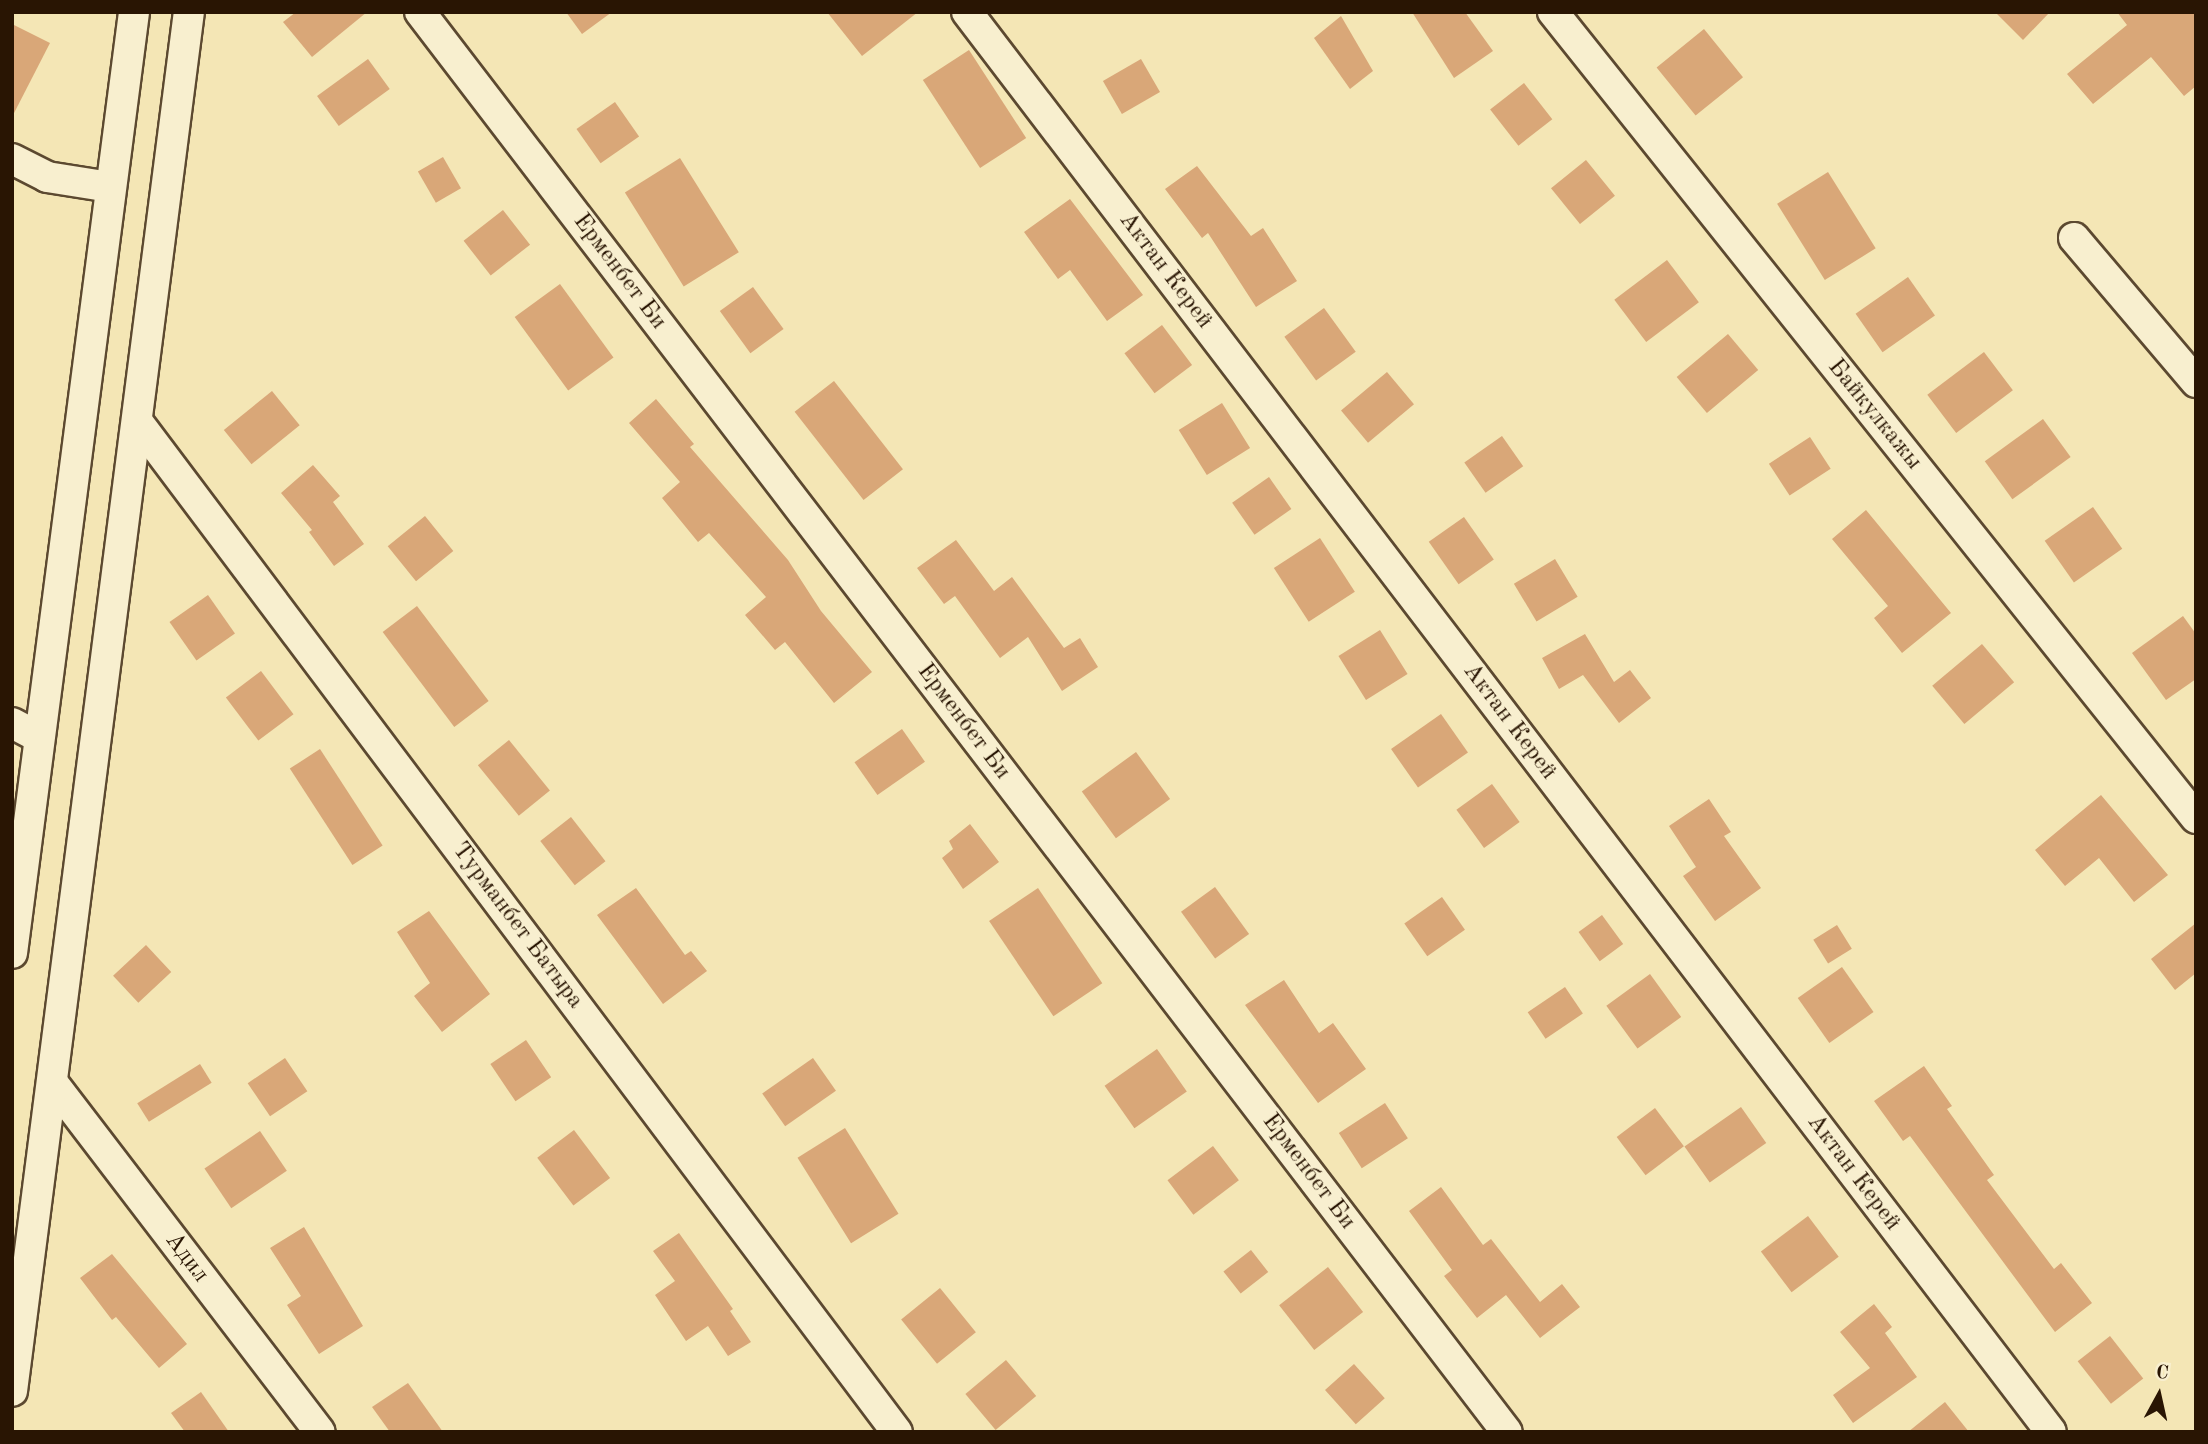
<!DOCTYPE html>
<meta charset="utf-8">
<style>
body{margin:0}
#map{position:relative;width:2208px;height:1444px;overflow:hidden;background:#f4e6b5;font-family:"Old Standard TT",serif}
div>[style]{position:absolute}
.building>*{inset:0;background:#d9a778;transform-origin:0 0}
.roads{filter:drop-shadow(2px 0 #5c4930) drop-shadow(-2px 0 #5c4930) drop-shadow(0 2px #5c4930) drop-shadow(0 -2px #5c4930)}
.minor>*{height:30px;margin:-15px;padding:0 15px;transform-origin:15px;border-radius:15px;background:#f8efcf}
span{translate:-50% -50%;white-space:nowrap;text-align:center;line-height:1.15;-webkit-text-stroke:5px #f8efcf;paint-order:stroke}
.street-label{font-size:24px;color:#291503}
.frame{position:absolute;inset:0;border:14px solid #291503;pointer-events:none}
.north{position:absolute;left:2124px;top:1360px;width:70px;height:70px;-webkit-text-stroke:5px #f8efcf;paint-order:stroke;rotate:8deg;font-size:19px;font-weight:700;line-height:28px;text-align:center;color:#291503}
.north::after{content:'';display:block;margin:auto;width:24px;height:32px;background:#291503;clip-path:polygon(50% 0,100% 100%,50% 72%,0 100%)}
</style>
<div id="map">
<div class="building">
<div style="clip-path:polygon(296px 12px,367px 12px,312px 57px,283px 22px)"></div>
<div style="clip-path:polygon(566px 12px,612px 12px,582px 34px)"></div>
<div style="clip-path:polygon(827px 12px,918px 12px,862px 56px)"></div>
<div style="clip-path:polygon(1412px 12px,1465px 12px,1493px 51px,1454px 78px)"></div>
<div style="clip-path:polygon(1995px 12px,2050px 12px,2023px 40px)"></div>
<div style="clip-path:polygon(2117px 12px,2196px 12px,2196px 86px,2184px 96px,2151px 57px,2093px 104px,2067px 74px,2127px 25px)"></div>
<div style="clip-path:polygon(1341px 16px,1373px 71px,1350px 89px,1314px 38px)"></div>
<div style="clip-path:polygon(12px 24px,50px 43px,12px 117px)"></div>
<div style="left:1704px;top:29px;width:62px;height:61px;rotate:51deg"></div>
<div style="left:969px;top:50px;width:105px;height:55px;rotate:57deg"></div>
<div style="left:368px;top:59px;width:37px;height:63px;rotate:54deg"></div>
<div style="left:1141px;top:59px;width:38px;height:44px;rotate:60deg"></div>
<div style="left:1524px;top:83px;width:46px;height:43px;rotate:52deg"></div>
<div style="left:615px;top:102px;width:42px;height:47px;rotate:55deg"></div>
<div style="left:443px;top:157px;width:36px;height:29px;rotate:60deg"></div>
<div style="left:680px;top:158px;width:111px;height:65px;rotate:58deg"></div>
<div style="left:1586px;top:160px;width:46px;height:45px;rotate:51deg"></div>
<div style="clip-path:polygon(1197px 166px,1251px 236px,1263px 228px,1297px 281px,1256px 307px,1208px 233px,1202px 238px,1165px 189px)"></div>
<div style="left:1828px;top:172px;width:90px;height:60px;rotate:58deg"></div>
<div style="clip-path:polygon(1070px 199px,1143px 295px,1107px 321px,1070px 270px,1058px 279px,1024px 232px)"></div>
<div style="left:503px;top:210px;width:44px;height:50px;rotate:52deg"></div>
<div style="left:1667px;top:260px;width:53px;height:66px;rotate:53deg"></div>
<div style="left:1908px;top:277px;width:47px;height:64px;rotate:55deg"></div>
<div style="left:560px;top:284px;width:91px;height:56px;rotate:54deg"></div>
<div style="left:753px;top:287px;width:52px;height:41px;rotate:54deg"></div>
<div style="left:1324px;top:308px;width:54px;height:49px;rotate:54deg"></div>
<div style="left:1162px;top:325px;width:50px;height:47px;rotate:53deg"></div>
<div style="left:1728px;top:334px;width:47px;height:67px;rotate:50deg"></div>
<div style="left:1984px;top:352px;width:48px;height:71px;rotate:53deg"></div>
<div style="left:1387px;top:372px;width:42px;height:60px;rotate:50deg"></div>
<div style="left:834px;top:381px;width:112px;height:50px;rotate:52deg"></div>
<div style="left:272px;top:391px;width:44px;height:62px;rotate:51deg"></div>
<div style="clip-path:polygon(656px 399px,694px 444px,690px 447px,788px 560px,821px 611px,872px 672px,834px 703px,785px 642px,775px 650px,745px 615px,766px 597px,709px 533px,698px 542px,662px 498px,680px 482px,629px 423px)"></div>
<div style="left:1222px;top:403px;width:53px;height:51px;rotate:58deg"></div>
<div style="left:2043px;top:419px;width:47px;height:72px;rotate:54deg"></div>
<div style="left:1502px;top:436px;width:37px;height:46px;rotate:55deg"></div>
<div style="left:1810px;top:437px;width:38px;height:49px;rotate:57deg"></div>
<div style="clip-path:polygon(313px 465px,340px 496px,333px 502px,364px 544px,334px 566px,309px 532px,312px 530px,281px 493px)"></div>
<div style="left:1269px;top:477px;width:39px;height:45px;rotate:55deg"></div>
<div style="left:2093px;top:507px;width:51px;height:59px;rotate:55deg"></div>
<div style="clip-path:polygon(1866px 510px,1951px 613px,1902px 653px,1874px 618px,1888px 606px,1832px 539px)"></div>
<div style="left:425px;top:516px;width:45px;height:48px;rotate:51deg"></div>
<div style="left:1464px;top:517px;width:52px;height:43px;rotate:55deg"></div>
<div style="left:1320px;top:538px;width:64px;height:55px;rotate:57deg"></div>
<div style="clip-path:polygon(956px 540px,994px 591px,1012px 577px,1064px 648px,1080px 638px,1098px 667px,1062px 691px,1028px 637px,1000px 658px,955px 596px,944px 604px,917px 568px)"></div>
<div style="left:1555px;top:559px;width:44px;height:48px;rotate:59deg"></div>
<div style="left:208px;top:595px;width:47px;height:47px;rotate:55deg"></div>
<div style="left:417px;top:606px;width:119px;height:43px;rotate:53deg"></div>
<div style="clip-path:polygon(2183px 616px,2196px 634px,2196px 679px,2166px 700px,2132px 653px)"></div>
<div style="left:1380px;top:630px;width:52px;height:49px;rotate:58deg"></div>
<div style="clip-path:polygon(1585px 634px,1614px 682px,1630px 670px,1651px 698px,1619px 723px,1583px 675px,1559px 689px,1542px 658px)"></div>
<div style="left:1982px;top:644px;width:50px;height:65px;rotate:50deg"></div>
<div style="left:261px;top:671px;width:54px;height:44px;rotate:53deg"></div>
<div style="left:1441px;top:714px;width:47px;height:61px;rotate:55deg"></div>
<div style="left:902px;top:729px;width:40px;height:58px;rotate:55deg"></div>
<div style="left:509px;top:740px;width:65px;height:40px;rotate:51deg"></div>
<div style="left:320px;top:749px;width:115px;height:36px;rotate:57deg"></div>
<div style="left:1136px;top:752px;width:58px;height:67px;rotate:54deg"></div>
<div style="left:1492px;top:784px;width:47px;height:44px;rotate:54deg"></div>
<div style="clip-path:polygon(2101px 795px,2168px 875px,2134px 902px,2099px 858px,2065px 886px,2035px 850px)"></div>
<div style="clip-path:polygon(1709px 799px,1731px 832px,1724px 836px,1761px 888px,1715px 921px,1683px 876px,1696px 867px,1669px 826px)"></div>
<div style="left:571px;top:817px;width:56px;height:39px;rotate:52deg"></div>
<div style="clip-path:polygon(970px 824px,999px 862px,963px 889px,942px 858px,953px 849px,949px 841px)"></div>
<div style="left:1215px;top:887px;width:58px;height:42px;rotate:54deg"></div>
<div style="clip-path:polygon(636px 888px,685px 955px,691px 951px,707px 971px,663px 1004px,597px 915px)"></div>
<div style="left:1038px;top:888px;width:115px;height:59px;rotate:56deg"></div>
<div style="left:1442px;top:897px;width:40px;height:46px;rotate:55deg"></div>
<div style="clip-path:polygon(429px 911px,490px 994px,442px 1032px,414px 996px,430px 983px,397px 932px)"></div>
<div style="left:1602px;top:915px;width:36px;height:29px;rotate:54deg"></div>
<div style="clip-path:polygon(2196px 923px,2196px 973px,2175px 990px,2151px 959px)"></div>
<div style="left:1837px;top:925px;width:28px;height:28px;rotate:58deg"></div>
<div style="left:146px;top:945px;width:37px;height:45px;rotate:47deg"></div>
<div style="left:1842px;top:967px;width:55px;height:54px;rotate:55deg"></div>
<div style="left:1650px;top:974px;width:53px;height:54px;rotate:54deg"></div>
<div style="clip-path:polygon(1284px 980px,1319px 1033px,1333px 1023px,1366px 1069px,1318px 1103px,1245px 1005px)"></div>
<div style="left:1565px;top:987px;width:32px;height:45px;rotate:56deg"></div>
<div style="left:526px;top:1040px;width:45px;height:43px;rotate:56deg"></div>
<div style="left:1157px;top:1049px;width:52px;height:64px;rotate:55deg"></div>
<div style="left:285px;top:1058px;width:40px;height:45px;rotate:56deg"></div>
<div style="left:813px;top:1058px;width:40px;height:62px;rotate:55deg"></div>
<div style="left:200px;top:1064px;width:22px;height:74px;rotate:58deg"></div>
<div style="clip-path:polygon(1924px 1066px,1952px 1106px,1947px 1109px,1994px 1175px,1987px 1180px,2054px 1269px,2061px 1263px,2092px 1303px,2055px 1332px,1910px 1136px,1903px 1141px,1874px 1101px)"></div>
<div style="left:1385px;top:1103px;width:42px;height:55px;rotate:57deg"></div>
<div style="left:1741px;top:1107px;width:44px;height:69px;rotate:55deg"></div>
<div style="left:1655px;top:1108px;width:48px;height:48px;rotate:53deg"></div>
<div style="left:845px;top:1128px;width:101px;height:56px;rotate:58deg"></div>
<div style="left:574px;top:1130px;width:60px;height:46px;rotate:53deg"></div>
<div style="left:260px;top:1131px;width:48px;height:67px;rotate:56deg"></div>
<div style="left:1213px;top:1146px;width:43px;height:57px;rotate:53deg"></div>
<div style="clip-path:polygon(1441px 1187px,1483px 1245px,1491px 1239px,1540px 1302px,1562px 1284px,1580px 1307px,1540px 1338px,1506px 1295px,1477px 1318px,1444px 1276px,1452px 1270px,1409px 1211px)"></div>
<div style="left:1808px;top:1216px;width:51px;height:59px;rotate:53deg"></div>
<div style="clip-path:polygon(304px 1227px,363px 1326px,319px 1354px,287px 1305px,301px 1296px,270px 1248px)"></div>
<div style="clip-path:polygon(679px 1233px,733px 1309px,730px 1311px,751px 1342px,728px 1356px,708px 1326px,686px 1341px,655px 1295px,675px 1281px,653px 1251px)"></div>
<div style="left:1251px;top:1250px;width:28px;height:35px;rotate:52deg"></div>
<div style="clip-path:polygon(112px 1254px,187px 1344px,159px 1368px,116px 1317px,112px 1320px,80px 1278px)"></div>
<div style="left:1328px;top:1267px;width:57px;height:62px;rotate:52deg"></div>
<div style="left:940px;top:1288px;width:57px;height:50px;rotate:51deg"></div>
<div style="clip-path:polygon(1874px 1304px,1892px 1327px,1885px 1333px,1917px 1377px,1853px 1423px,1833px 1395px,1870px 1368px,1840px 1332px)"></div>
<div style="left:2110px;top:1336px;width:54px;height:41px;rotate:52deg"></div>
<div style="left:1006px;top:1360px;width:47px;height:53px;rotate:50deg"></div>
<div style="left:1354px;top:1364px;width:46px;height:39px;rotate:48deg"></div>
<div style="clip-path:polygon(408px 1383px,443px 1432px,390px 1432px,372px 1407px)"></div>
<div style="clip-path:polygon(201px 1392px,229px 1432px,185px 1432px,171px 1413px)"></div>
<div style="clip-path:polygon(1945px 1402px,1969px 1432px,1908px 1432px)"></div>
</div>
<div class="roads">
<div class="minor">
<div style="left:420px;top:12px;width:1788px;rotate:52.57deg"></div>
<div style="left:967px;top:12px;width:1786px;rotate:52.64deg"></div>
<div style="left:1553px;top:12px;width:1031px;rotate:51.42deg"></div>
<div style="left:12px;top:159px;width:39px;rotate:27deg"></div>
<div style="left:47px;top:177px;width:64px;rotate:9deg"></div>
<div style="left:2074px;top:238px;width:189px;rotate:49.7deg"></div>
<div style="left:137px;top:421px;width:1265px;rotate:53.07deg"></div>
<div style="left:12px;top:723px;width:30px;rotate:28deg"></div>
<div style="left:12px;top:953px;width:949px;rotate:-82.61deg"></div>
<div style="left:53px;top:1083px;width:439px;rotate:52.6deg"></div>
<div style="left:12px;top:1391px;width:1390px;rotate:-82.69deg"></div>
</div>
</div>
<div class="street-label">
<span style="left:1165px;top:271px;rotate:53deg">Актан Керей</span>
<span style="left:619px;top:272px;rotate:53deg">Ерменбет Би</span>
<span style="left:1874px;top:415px;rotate:51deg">Байкулкажы</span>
<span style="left:963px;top:722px;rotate:53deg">Ерменбет Би</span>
<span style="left:1509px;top:722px;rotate:53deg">Актан Керей</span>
<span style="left:517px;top:926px;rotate:53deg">Турманбет Батыра</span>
<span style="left:1308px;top:1172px;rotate:53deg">Ерменбет Би</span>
<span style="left:1853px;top:1173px;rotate:53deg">Актан Керей</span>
<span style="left:186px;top:1258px;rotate:53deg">Адил</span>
</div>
<div class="frame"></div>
<div class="north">С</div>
</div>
